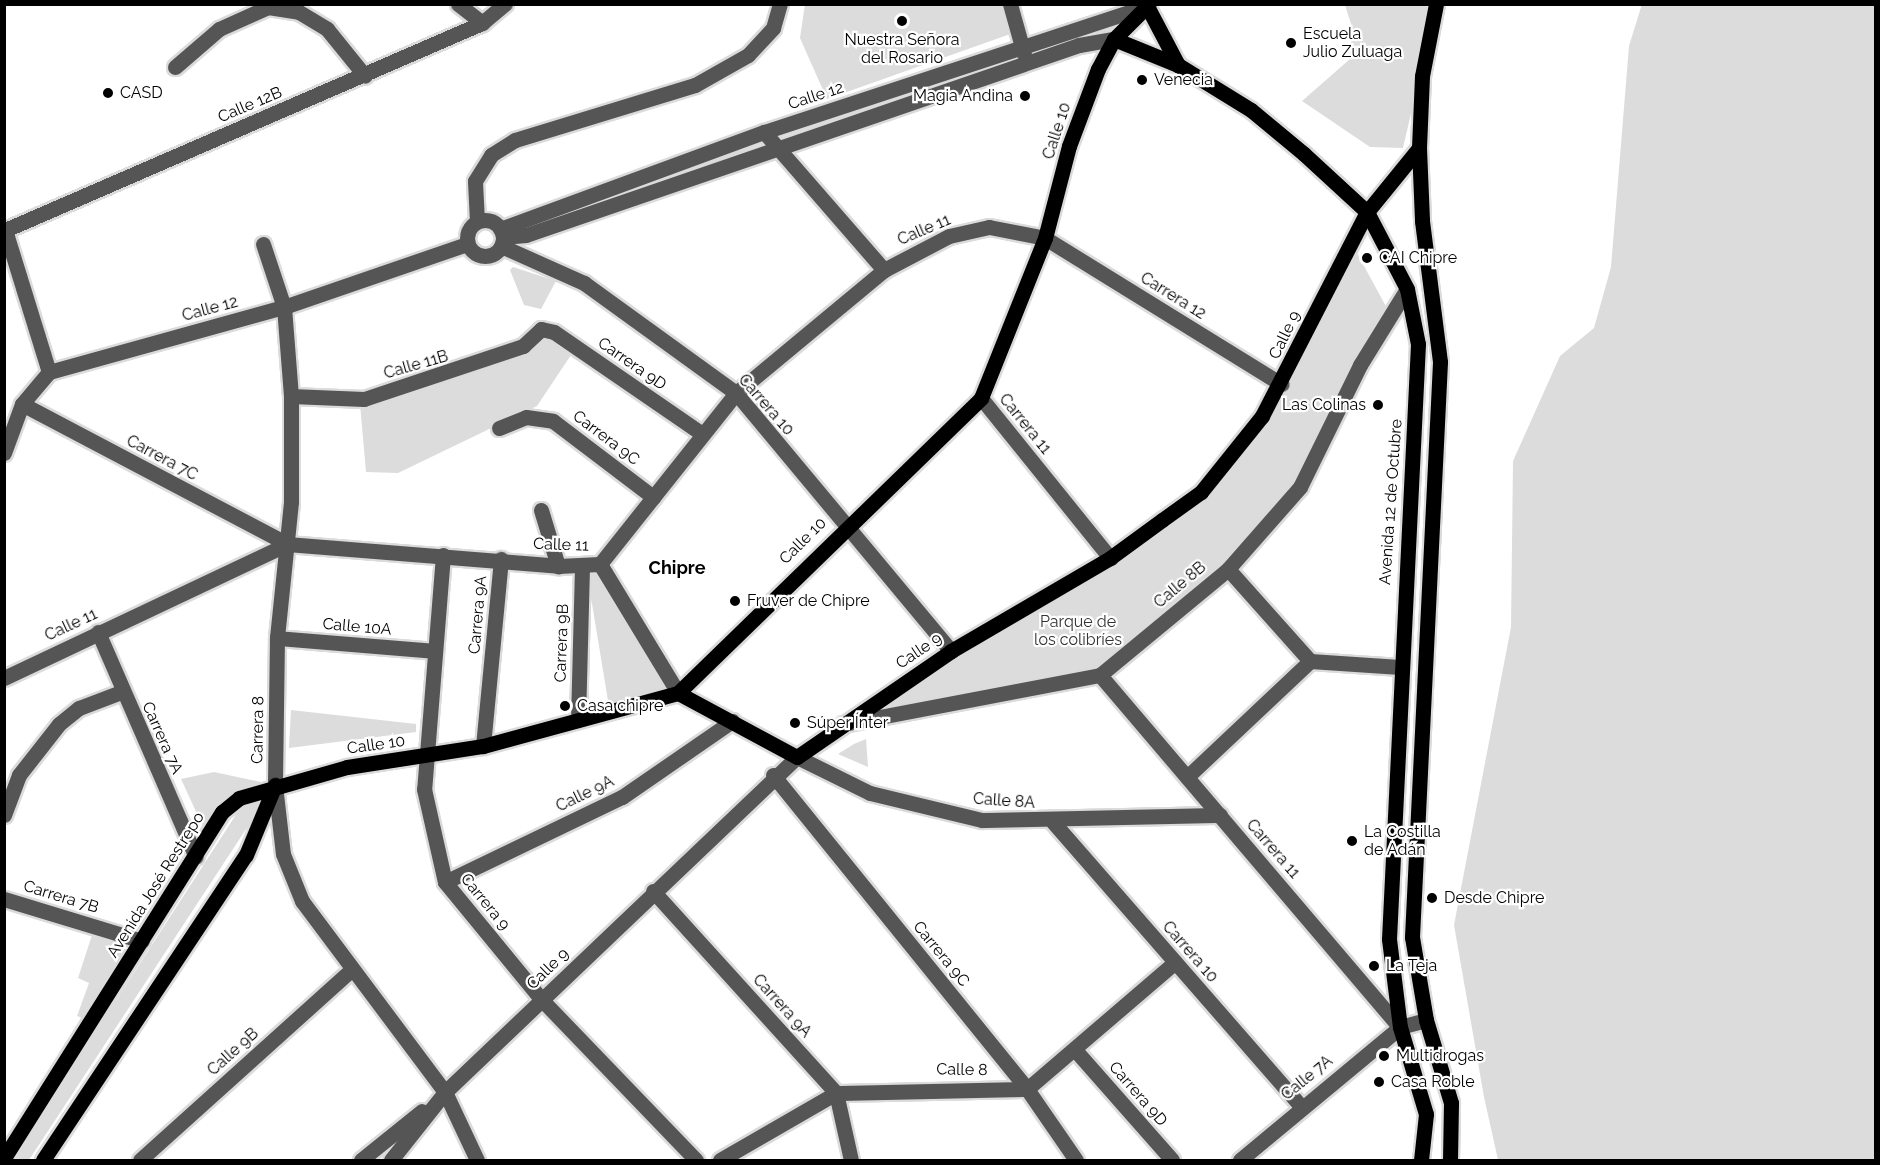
<!DOCTYPE html>
<meta charset="utf-8">
<style>
body{margin:0}
#map{position:relative;width:1880px;height:1165px;overflow:hidden;background:#fff;font-family:Raleway,sans-serif}
div>[style]{position:absolute}
.green>*{inset:0;background:#dcdcdc}
.roads{filter:drop-shadow(2px 0 #dbdbdb) drop-shadow(-2px 0 #dbdbdb) drop-shadow(0 2px #dbdbdb) drop-shadow(0 -2px #dbdbdb)}
.minor>*{height:15px;margin:-7.5px;padding:0 7.5px;transform-origin:7.5px;border-radius:7.5px;background:#555}
.minor>.ring{margin:-7.5px;padding:0;box-sizing:content-box;background:none;border:15px solid #555;border-radius:50%}
.major>*{height:15px;margin:-7.5px;padding:0 7.5px;transform-origin:7.5px;border-radius:7.5px;background:#000}
.dots>*{width:16px;height:16px;translate:-50% -50%;box-sizing:border-box;border:3px solid #fff;border-radius:50%}
span{translate:-50% -50%;white-space:nowrap;text-align:center;line-height:1.15;-webkit-text-stroke:4.5px #fff;paint-order:stroke}
.poi-label{font-size:16px;color:#000}
.left{translate:0 -50%;text-align:left}
.right{translate:-100% -50%;text-align:right}
.street-label{font-size:16px;color:#000}
.park-label{font-size:16px;color:#333}
.neighbourhood-label{font-size:18px;color:#000;font-weight:700}
.frame{position:absolute;inset:0;border:6px solid #000;pointer-events:none}
</style>
<div id="map">
<div class="green">
<div style="clip-path:polygon(805px 4px,1008px 5px,1016px 32px,827px 99px,800px 38px)"></div>
<div style="clip-path:polygon(1642px 4px,1875px 5px,1875px 1160px,1498px 1160px,1484px 1097px,1454px 925px,1511px 627px,1513px 461px,1560px 356px,1594px 328px,1611px 267px,1629px 46px)"></div>
<div style="clip-path:polygon(1345px 5px,1436px 5px,1403px 148px,1370px 147px,1302px 101px,1350px 59px,1352px 27px)"></div>
<div style="clip-path:polygon(1351px 242px,1389px 312px,1323px 445px,1228px 569px,1100px 675px,842px 725px,1201px 492px,1232px 456px)"></div>
<div style="clip-path:polygon(513px 267px,556px 281px,541px 309px,524px 305px,510px 270px)"></div>
<div style="clip-path:polygon(541px 333px,575px 349px,537px 406px,398px 473px,366px 472px,360px 404px,453px 377px,524px 349px)"></div>
<div style="clip-path:polygon(585px 561px,602px 563px,677px 693px,610px 713px)"></div>
<div style="clip-path:polygon(291px 710px,416px 724px,416px 732px,289px 748px)"></div>
<div style="clip-path:polygon(866px 739px,868px 767px,838px 754px,854px 744px)"></div>
<div style="clip-path:polygon(214px 772px,275px 785px,29px 1160px,13px 1160px,248px 796px,204px 829px,181px 779px)"></div>
<div style="clip-path:polygon(93px 932px,129px 943px,82px 1018px,77px 1016px,89px 983px,78px 978px)"></div>
</div>
<div class="roads">
<div class="minor">
<div style="left:458px;top:4px;width:31px;rotate:38deg"></div>
<div style="left:1010px;top:4px;width:52px;rotate:74.4deg"></div>
<div style="left:175px;top:67px;width:58px;rotate:-40.8deg"></div>
<div style="left:219px;top:29px;width:54px;rotate:-24.2deg"></div>
<div style="left:268px;top:7px;width:31px;rotate:9deg"></div>
<div style="left:299px;top:12px;width:33px;rotate:31deg"></div>
<div style="left:327px;top:29px;width:60px;rotate:51deg"></div>
<div style="left:764px;top:132px;width:183px;rotate:49deg"></div>
<div class="ring" style="left:467px;top:220px;width:21px;height:21px"></div>
<div style="left:477px;top:221px;width:40px;rotate:-92.9deg"></div>
<div style="left:475px;top:181px;width:31px;rotate:-58deg"></div>
<div style="left:491px;top:155px;width:28px;rotate:-32deg"></div>
<div style="left:515px;top:140px;width:188px;rotate:-17deg"></div>
<div style="left:695px;top:85px;width:61px;rotate:-29.5deg"></div>
<div style="left:748px;top:55px;width:37px;rotate:-47deg"></div>
<div style="left:773px;top:28px;width:25px;rotate:-74deg"></div>
<div style="left:500px;top:229px;width:281px;rotate:-20.2deg"></div>
<div style="left:764px;top:132px;width:403px;rotate:-18.2deg"></div>
<div style="left:503px;top:237px;width:23px;rotate:-5deg"></div>
<div style="left:526px;top:235px;width:585px;rotate:-18.96deg"></div>
<div style="left:1079px;top:45px;width:36px;rotate:-10deg"></div>
<div style="left:263px;top:244px;width:66px;rotate:71.6deg"></div>
<div style="left:284px;top:307px;width:89px;rotate:85.5deg"></div>
<div style="left:291px;top:396px;width:106px;rotate:90deg"></div>
<div style="left:291px;top:502px;width:137px;rotate:95.9deg"></div>
<div style="left:277px;top:638px;width:147px;rotate:90.8deg"></div>
<div style="left:275px;top:785px;width:69px;rotate:83.4deg"></div>
<div style="left:283px;top:854px;width:51px;rotate:68deg"></div>
<div style="left:302px;top:901px;width:239px;rotate:53.2deg"></div>
<div style="left:445px;top:1092px;width:75px;rotate:64.8deg"></div>
<div style="left:501px;top:246px;width:91px;rotate:24deg"></div>
<div style="left:584px;top:283px;width:188px;rotate:35.9deg"></div>
<div style="left:736px;top:393px;width:336px;rotate:50.2deg"></div>
<div style="left:49px;top:372px;width:149px;rotate:-107.2deg"></div>
<div style="left:5px;top:230px;width:520px;rotate:-23.46deg"></div>
<div style="left:482px;top:23px;width:30px;rotate:-40deg"></div>
<div style="left:291px;top:396px;width:73px;rotate:2.4deg"></div>
<div style="left:364px;top:399px;width:168px;rotate:-18.4deg"></div>
<div style="left:523px;top:346px;width:25px;rotate:-43deg"></div>
<div style="left:541px;top:329px;width:13px;rotate:13deg"></div>
<div style="left:554px;top:332px;width:178px;rotate:34.5deg"></div>
<div style="left:981px;top:398px;width:206px;rotate:51.1deg"></div>
<div style="left:22px;top:404px;width:300px;rotate:27.8deg"></div>
<div style="left:499px;top:428px;width:29px;rotate:-22deg"></div>
<div style="left:526px;top:417px;width:27px;rotate:8deg"></div>
<div style="left:553px;top:421px;width:126px;rotate:37.2deg"></div>
<div style="left:4px;top:453px;width:52px;rotate:-69.8deg"></div>
<div style="left:22px;top:404px;width:42px;rotate:-49.8deg"></div>
<div style="left:49px;top:372px;width:244px;rotate:-15.5deg"></div>
<div style="left:284px;top:307px;width:194px;rotate:-19deg"></div>
<div style="left:541px;top:510px;width:59px;rotate:73.1deg"></div>
<div style="left:443px;top:555px;width:235px;rotate:94.6deg"></div>
<div style="left:424px;top:789px;width:95px;rotate:77.3deg"></div>
<div style="left:445px;top:882px;width:153px;rotate:50.6deg"></div>
<div style="left:542px;top:1000px;width:222px;rotate:46.1deg"></div>
<div style="left:600px;top:564px;width:151px;rotate:58.8deg"></div>
<div style="left:1228px;top:569px;width:123px;rotate:48.3deg"></div>
<div style="left:1310px;top:661px;width:90px;rotate:3.8deg"></div>
<div style="left:98px;top:632px;width:245px;rotate:66.5deg"></div>
<div style="left:277px;top:638px;width:158px;rotate:4.7deg"></div>
<div style="left:1100px;top:675px;width:462px;rotate:49.6deg"></div>
<div style="left:4px;top:678px;width:313px;rotate:-25.3deg"></div>
<div style="left:287px;top:544px;width:272px;rotate:4.6deg"></div>
<div style="left:558px;top:566px;width:42px;rotate:-2.7deg"></div>
<div style="left:600px;top:564px;width:218px;rotate:-51.5deg"></div>
<div style="left:736px;top:393px;width:192px;rotate:-39.7deg"></div>
<div style="left:884px;top:270px;width:73px;rotate:-27.6deg"></div>
<div style="left:949px;top:236px;width:41px;rotate:-12.7deg"></div>
<div style="left:989px;top:227px;width:57px;rotate:11.1deg"></div>
<div style="left:1045px;top:238px;width:278px;rotate:31.7deg"></div>
<div style="left:578px;top:720px;width:153px;rotate:-88.5deg"></div>
<div style="left:843px;top:724px;width:262px;rotate:-10.8deg"></div>
<div style="left:1100px;top:675px;width:166px;rotate:-39.6deg"></div>
<div style="left:1228px;top:569px;width:109px;rotate:-48.7deg"></div>
<div style="left:1300px;top:487px;width:136px;rotate:-63.8deg"></div>
<div style="left:1360px;top:365px;width:89px;rotate:-58.3deg"></div>
<div style="left:483px;top:746px;width:188px;rotate:-84.5deg"></div>
<div style="left:773px;top:775px;width:404px;rotate:51deg"></div>
<div style="left:1027px;top:1089px;width:86px;rotate:55.4deg"></div>
<div style="left:1187px;top:777px;width:169px;rotate:-43.3deg"></div>
<div style="left:4px;top:815px;width:43px;rotate:-69.4deg"></div>
<div style="left:19px;top:775px;width:65px;rotate:-51.9deg"></div>
<div style="left:59px;top:724px;width:26px;rotate:-39deg"></div>
<div style="left:79px;top:708px;width:45px;rotate:-20.9deg"></div>
<div style="left:1053px;top:822px;width:376px;rotate:48.9deg"></div>
<div style="left:445px;top:882px;width:196px;rotate:-25.7deg"></div>
<div style="left:622px;top:797px;width:134px;rotate:-34.6deg"></div>
<div style="left:653px;top:891px;width:273px;rotate:47.8deg"></div>
<div style="left:836px;top:1093px;width:69px;rotate:77.4deg"></div>
<div style="left:4px;top:899px;width:144px;rotate:16.9deg"></div>
<div style="left:1076px;top:1051px;width:145px;rotate:48.6deg"></div>
<div style="left:140px;top:1160px;width:284px;rotate:-42deg"></div>
<div style="left:361px;top:1160px;width:78px;rotate:-38.8deg"></div>
<div style="left:391px;top:1160px;width:87px;rotate:-51.5deg"></div>
<div style="left:445px;top:1092px;width:486px;rotate:-43.6deg"></div>
<div style="left:797px;top:757px;width:81px;rotate:26.3deg"></div>
<div style="left:870px;top:793px;width:115px;rotate:13.6deg"></div>
<div style="left:982px;top:820px;width:238px;rotate:-1.2deg"></div>
<div style="left:720px;top:1160px;width:134px;rotate:-30deg"></div>
<div style="left:836px;top:1093px;width:191px;rotate:-1.2deg"></div>
<div style="left:1027px;top:1089px;width:195px;rotate:-40.6deg"></div>
<div style="left:1240px;top:1160px;width:208px;rotate:-39.7deg"></div>
<div style="left:1400px;top:1027px;width:27px;rotate:-15deg"></div>
</div>
<div class="major">
<div style="left:1436px;top:4px;width:73px;rotate:101deg"></div>
<div style="left:1422px;top:76px;width:72px;rotate:92.4deg"></div>
<div style="left:1419px;top:148px;width:73px;rotate:87.6deg"></div>
<div style="left:1422px;top:221px;width:142px;rotate:82.7deg"></div>
<div style="left:1440px;top:362px;width:576px;rotate:92.79deg"></div>
<div style="left:1412px;top:937px;width:84px;rotate:80.4deg"></div>
<div style="left:1426px;top:1020px;width:87px;rotate:73.2deg"></div>
<div style="left:1451px;top:1103px;width:57px;rotate:91deg"></div>
<div style="left:1147px;top:6px;width:67px;rotate:62.3deg"></div>
<div style="left:1114px;top:39px;width:69px;rotate:22.1deg"></div>
<div style="left:1178px;top:65px;width:86px;rotate:31.7deg"></div>
<div style="left:1251px;top:110px;width:69px;rotate:39.7deg"></div>
<div style="left:1304px;top:154px;width:86px;rotate:42.6deg"></div>
<div style="left:1367px;top:212px;width:87px;rotate:62.5deg"></div>
<div style="left:1407px;top:289px;width:56px;rotate:78.7deg"></div>
<div style="left:1418px;top:344px;width:596px;rotate:92.79deg"></div>
<div style="left:1389px;top:939px;width:89px;rotate:82.9deg"></div>
<div style="left:1400px;top:1027px;width:91px;rotate:73.4deg"></div>
<div style="left:1426px;top:1114px;width:46px;rotate:96.2deg"></div>
<div style="left:678px;top:693px;width:135px;rotate:28.3deg"></div>
<div style="left:797px;top:757px;width:187px;rotate:-34.5deg"></div>
<div style="left:951px;top:651px;width:184px;rotate:-30.3deg"></div>
<div style="left:1110px;top:558px;width:64px;rotate:-36.2deg"></div>
<div style="left:1162px;top:520px;width:48px;rotate:-35.7deg"></div>
<div style="left:1201px;top:492px;width:97px;rotate:-51.2deg"></div>
<div style="left:1262px;top:416px;width:229px;rotate:-62.8deg"></div>
<div style="left:1367px;top:212px;width:82px;rotate:-50.9deg"></div>
<div style="left:4px;top:1158px;width:409px;rotate:-57.8deg"></div>
<div style="left:222px;top:812px;width:22px;rotate:-39deg"></div>
<div style="left:239px;top:798px;width:112px;rotate:-16deg"></div>
<div style="left:347px;top:767px;width:138px;rotate:-8.8deg"></div>
<div style="left:483px;top:746px;width:202px;rotate:-15.2deg"></div>
<div style="left:678px;top:693px;width:423px;rotate:-44.2deg"></div>
<div style="left:981px;top:398px;width:172px;rotate:-68.2deg"></div>
<div style="left:1045px;top:238px;width:95px;rotate:-75.4deg"></div>
<div style="left:1069px;top:146px;width:82px;rotate:-69.4deg"></div>
<div style="left:1098px;top:69px;width:34px;rotate:-62deg"></div>
<div style="left:1114px;top:39px;width:49px;rotate:-45deg"></div>
<div style="left:43px;top:1160px;width:366px;rotate:-56.4deg"></div>
<div style="left:246px;top:855px;width:76px;rotate:-67.5deg"></div>
</div>
</div>
<div class="dots">
<div style="left:902px;top:21px;background:#000"></div>
<div style="left:1291px;top:43px;background:#000"></div>
<div style="left:1142px;top:80px;background:#000"></div>
<div style="left:108px;top:93px;background:#000"></div>
<div style="left:1025px;top:96px;background:#000"></div>
<div style="left:1367px;top:258px;background:#000"></div>
<div style="left:1378px;top:405px;background:#000"></div>
<div style="left:735px;top:601px;background:#000"></div>
<div style="left:565px;top:706px;background:#000"></div>
<div style="left:795px;top:723px;background:#000"></div>
<div style="left:1352px;top:841px;background:#000"></div>
<div style="left:1432px;top:898px;background:#000"></div>
<div style="left:1374px;top:966px;background:#000"></div>
<div style="left:1384px;top:1056px;background:#000"></div>
<div style="left:1379px;top:1082px;background:#000"></div>
</div>
<div class="poi-label">
<span class="left" style="left:1303px;top:43px">Escuela<br>Julio Zuluaga</span>
<span style="left:902px;top:49px">Nuestra Señora<br>del Rosario</span>
<span class="left" style="left:1154px;top:80px">Venecia</span>
<span class="left" style="left:120px;top:93px">CASD</span>
<span class="right" style="left:1013px;top:96px">Magia Andina</span>
<span class="left" style="left:1379px;top:258px">CAI Chipre</span>
<span class="right" style="left:1366px;top:405px">Las Colinas</span>
<span class="left" style="left:747px;top:601px">Fruver de Chipre</span>
<span class="left" style="left:577px;top:706px">Casa chipre</span>
<span class="left" style="left:807px;top:723px">Súper Ínter</span>
<span class="left" style="left:1364px;top:841px">La Costilla<br>de Adán</span>
<span class="left" style="left:1444px;top:898px">Desde Chipre</span>
<span class="left" style="left:1386px;top:966px">La Teja</span>
<span class="left" style="left:1396px;top:1056px">Multidrogas</span>
<span class="left" style="left:1391px;top:1082px">Casa Roble</span>
</div>
<div class="street-label">
<span style="left:816px;top:96px;rotate:-18deg">Calle 12</span>
<span style="left:250px;top:105px;rotate:-23deg">Calle 12B</span>
<span style="left:1057px;top:131px;rotate:-72deg">Calle 10</span>
<span style="left:924px;top:230px;rotate:-23deg">Calle 11</span>
<span style="left:1173px;top:296px;rotate:32deg">Carrera 12</span>
<span style="left:210px;top:309px;rotate:-15deg">Calle 12</span>
<span style="left:1285px;top:335px;rotate:-64deg">Calle 9</span>
<span style="left:632px;top:364px;rotate:35deg">Carrera 9D</span>
<span style="left:416px;top:365px;rotate:-16deg">Calle 11B</span>
<span style="left:766px;top:405px;rotate:49deg">Carrera 10</span>
<span style="left:1025px;top:424px;rotate:51deg">Carrera 11</span>
<span style="left:606px;top:438px;rotate:37deg">Carrera 9C</span>
<span style="left:162px;top:458px;rotate:28deg">Carrera 7C</span>
<span style="left:1391px;top:502px;rotate:-86deg">Avenida 12 de Octubre</span>
<span style="left:803px;top:541px;rotate:-45deg">Calle 10</span>
<span style="left:561px;top:545px;rotate:2deg">Calle 11</span>
<span style="left:1180px;top:585px;rotate:-40deg">Calle 8B</span>
<span style="left:478px;top:615px;rotate:-85deg">Carrera 9A</span>
<span style="left:71px;top:625px;rotate:-25deg">Calle 11</span>
<span style="left:357px;top:627px;rotate:5deg">Calle 10A</span>
<span style="left:562px;top:643px;rotate:-88deg">Carrera 9B</span>
<span style="left:919px;top:651px;rotate:-34deg">Calle 9</span>
<span style="left:258px;top:730px;rotate:-89deg">Carrera 8</span>
<span style="left:162px;top:738px;rotate:66deg">Carrera 7A</span>
<span style="left:376px;top:745px;rotate:-8deg">Calle 10</span>
<span style="left:585px;top:794px;rotate:-26deg">Calle 9A</span>
<span style="left:1004px;top:801px;rotate:4deg">Calle 8A</span>
<span style="left:1273px;top:849px;rotate:49deg">Carrera 11</span>
<span style="left:156px;top:885px;rotate:-58deg">Avenida José Restrepo</span>
<span style="left:61px;top:897px;rotate:17deg">Carrera 7B</span>
<span style="left:485px;top:902px;rotate:51deg">Carrera 9</span>
<span style="left:1190px;top:952px;rotate:49deg">Carrera 10</span>
<span style="left:941px;top:954px;rotate:51deg">Carrera 9C</span>
<span style="left:548px;top:969px;rotate:-44deg">Calle 9</span>
<span style="left:782px;top:1006px;rotate:48deg">Carrera 9A</span>
<span style="left:233px;top:1052px;rotate:-42deg">Calle 9B</span>
<span style="left:962px;top:1070px;rotate:1deg">Calle 8</span>
<span style="left:1307px;top:1078px;rotate:-39deg">Calle 7A</span>
<span style="left:1138px;top:1094px;rotate:49deg">Carrera 9D</span>
</div>
<div class="park-label">
<span style="left:1078px;top:631px">Parque de<br>los colibríes</span>
</div>
<div class="neighbourhood-label">
<span style="left:677px;top:568px">Chipre</span>
</div>
<div class="frame"></div>
</div>
